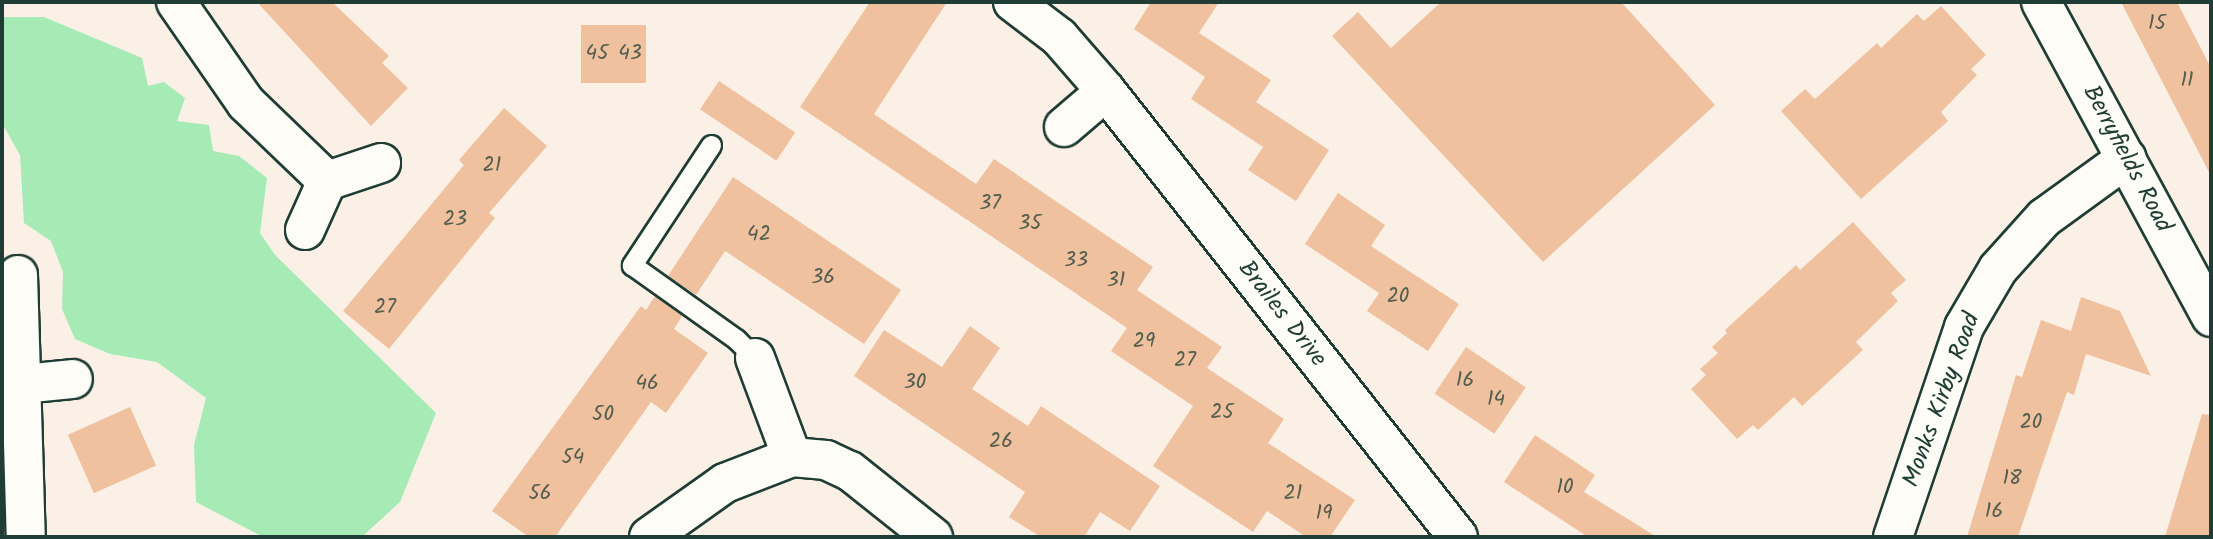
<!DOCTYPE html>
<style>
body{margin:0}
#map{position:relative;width:2213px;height:539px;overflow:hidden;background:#faf0e5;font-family:Kalam,sans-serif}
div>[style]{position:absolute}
.green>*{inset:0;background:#a6eab6}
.building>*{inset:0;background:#f0c19f;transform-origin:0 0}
.roads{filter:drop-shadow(2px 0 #1f3d34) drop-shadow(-2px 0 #1f3d34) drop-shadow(0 2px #1f3d34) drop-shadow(0 -2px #1f3d34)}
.service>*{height:19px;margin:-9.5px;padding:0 9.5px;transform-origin:9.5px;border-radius:9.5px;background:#fdfcf7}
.minor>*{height:38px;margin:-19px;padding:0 19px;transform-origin:19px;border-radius:19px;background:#fdfcf7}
span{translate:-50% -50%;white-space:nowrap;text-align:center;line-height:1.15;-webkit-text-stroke:7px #fdfcf7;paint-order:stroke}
.number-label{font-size:21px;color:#535e4f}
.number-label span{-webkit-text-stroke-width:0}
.street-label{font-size:24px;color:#1f3d34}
.frame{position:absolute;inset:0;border:4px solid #1f3d34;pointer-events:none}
</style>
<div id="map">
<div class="green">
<div style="clip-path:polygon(2px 17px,44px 17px,142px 58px,148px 86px,164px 82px,185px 98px,177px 121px,209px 125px,213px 151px,239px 156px,267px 178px,260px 233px,275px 255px,436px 413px,400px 502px,364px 535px,263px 537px,196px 502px,194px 445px,206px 398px,157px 362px,110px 354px,75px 339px,62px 309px,63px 272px,51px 241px,24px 223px,20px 155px,2px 123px)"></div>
</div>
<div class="building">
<div style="clip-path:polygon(257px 2px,332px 2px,389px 56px,382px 63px,408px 88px,371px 126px)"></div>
<div style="clip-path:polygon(870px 2px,947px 2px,874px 114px,976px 184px,994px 159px,1153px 267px,1137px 290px,1222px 347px,1207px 368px,1284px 419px,1268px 443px,1355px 500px,1330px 537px,1306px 537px,1267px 511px,1253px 532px,1153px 466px,1193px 406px,1111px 351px,1127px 328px,800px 107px)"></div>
<div style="clip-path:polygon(1151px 2px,1219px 2px,1199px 33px,1271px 80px,1256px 102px,1329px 150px,1296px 201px,1248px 170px,1263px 147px,1191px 99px,1205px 77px,1134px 29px)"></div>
<div style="clip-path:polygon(1441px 2px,1621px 2px,1715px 105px,1543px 262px,1332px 36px,1358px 12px,1391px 48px)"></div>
<div style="clip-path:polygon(2121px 2px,2177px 2px,2211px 68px,2211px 176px)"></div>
<div style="clip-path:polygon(1941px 6px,1986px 55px,1971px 69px,1977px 75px,1941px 112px,1948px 121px,1861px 199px,1781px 111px,1805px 89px,1815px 99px,1877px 43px,1881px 48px,1917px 14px,1924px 21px)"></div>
<div style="left:581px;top:25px;width:65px;height:58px"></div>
<div style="left:719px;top:81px;width:92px;height:34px;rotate:34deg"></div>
<div style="clip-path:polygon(504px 108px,547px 146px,489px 213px,495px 218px,389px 349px,343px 311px,464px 165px,459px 160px)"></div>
<div style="clip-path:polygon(733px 177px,901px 290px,864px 344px,725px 251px,696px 295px,668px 276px)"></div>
<div style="clip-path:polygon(1338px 193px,1385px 225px,1371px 246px,1459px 304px,1428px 351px,1367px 311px,1379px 293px,1305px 244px)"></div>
<div style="clip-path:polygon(1853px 222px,1906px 280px,1891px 293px,1898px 301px,1856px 342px,1863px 350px,1802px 406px,1794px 397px,1758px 430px,1753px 425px,1737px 439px,1691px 389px,1706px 375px,1700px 369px,1718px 353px,1712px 347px,1727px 333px,1725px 330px,1796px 265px,1800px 270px)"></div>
<div style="clip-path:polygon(655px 296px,682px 316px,674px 329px,708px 353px,666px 413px,651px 402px,555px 537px,529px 537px,492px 511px,641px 306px,646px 310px)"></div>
<div style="clip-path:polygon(2081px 297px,2120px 311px,2151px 376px,2086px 354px,2074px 395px,2067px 392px,2018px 537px,1967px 537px,2016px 375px,2022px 377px,2041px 320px,2071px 331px)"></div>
<div style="clip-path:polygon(970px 326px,1000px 348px,972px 389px,1028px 426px,1041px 406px,1160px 486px,1130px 531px,1100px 512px,1084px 537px,1041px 537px,1009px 517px,1025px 492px,854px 376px,884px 330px,942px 367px)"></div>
<div style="left:1466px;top:347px;width:72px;height:56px;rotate:34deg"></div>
<div style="left:130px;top:407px;width:64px;height:68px;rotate:66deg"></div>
<div style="clip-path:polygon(2202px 414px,2211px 415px,2211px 537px,2165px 537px)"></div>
<div style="clip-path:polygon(1535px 435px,1595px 475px,1584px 492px,1657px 537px,1588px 537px,1504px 482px)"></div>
</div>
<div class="roads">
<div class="service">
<div style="left:711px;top:145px;width:144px;rotate:123.4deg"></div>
<div style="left:632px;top:265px;width:128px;rotate:35.4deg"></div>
<div style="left:736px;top:339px;width:27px;rotate:45deg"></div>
</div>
<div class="minor">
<div style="left:176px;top:2px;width:123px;rotate:55.3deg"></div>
<div style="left:246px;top:103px;width:112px;rotate:43.9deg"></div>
<div style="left:1013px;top:2px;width:58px;rotate:37.3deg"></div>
<div style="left:1059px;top:37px;width:72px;rotate:49deg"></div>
<div style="left:1106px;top:91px;width:568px;rotate:51.72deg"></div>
<div style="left:2041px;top:2px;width:358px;rotate:61.6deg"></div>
<div style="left:1064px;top:127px;width:55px;rotate:-40.6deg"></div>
<div style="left:305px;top:230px;width:54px;rotate:-65.8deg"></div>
<div style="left:327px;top:181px;width:57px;rotate:-18.4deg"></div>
<div style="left:18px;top:275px;width:262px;rotate:88.3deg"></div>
<div style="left:755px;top:358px;width:106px;rotate:69.5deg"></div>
<div style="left:792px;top:457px;width:34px;rotate:5deg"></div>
<div style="left:826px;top:460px;width:26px;rotate:25deg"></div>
<div style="left:850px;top:471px;width:106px;rotate:38.5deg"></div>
<div style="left:23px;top:384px;width:50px;rotate:-5.7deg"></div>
<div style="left:649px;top:537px;width:93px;rotate:-35.4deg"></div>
<div style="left:725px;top:483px;width:72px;rotate:-21.2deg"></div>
<div style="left:1893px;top:537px;width:222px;rotate:-71.3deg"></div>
<div style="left:1964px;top:327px;width:67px;rotate:-59.6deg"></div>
<div style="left:1998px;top:269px;width:69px;rotate:-48deg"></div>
<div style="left:2044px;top:218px;width:102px;rotate:-35.9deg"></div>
</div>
</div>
<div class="number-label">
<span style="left:2157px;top:24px">15</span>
<span style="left:597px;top:54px">45</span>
<span style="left:630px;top:54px">43</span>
<span style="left:2187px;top:81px">11</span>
<span style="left:492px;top:166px">21</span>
<span style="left:990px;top:204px">37</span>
<span style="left:455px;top:220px">23</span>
<span style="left:1030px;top:224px">35</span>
<span style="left:759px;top:235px">42</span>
<span style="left:1076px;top:261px">33</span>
<span style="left:823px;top:278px">36</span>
<span style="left:1116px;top:281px">31</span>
<span style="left:1398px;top:297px">20</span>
<span style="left:385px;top:308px">27</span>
<span style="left:1144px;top:342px">29</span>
<span style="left:1185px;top:361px">27</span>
<span style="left:1465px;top:381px">16</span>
<span style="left:915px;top:383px">30</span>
<span style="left:647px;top:384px">46</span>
<span style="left:1496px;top:400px">14</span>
<span style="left:1222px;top:413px">25</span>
<span style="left:603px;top:415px">50</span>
<span style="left:2031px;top:423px">20</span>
<span style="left:1001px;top:442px">26</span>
<span style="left:573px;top:458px">54</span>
<span style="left:2012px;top:479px">18</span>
<span style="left:1565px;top:488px">10</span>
<span style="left:540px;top:494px">56</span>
<span style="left:1293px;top:494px">21</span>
<span style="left:1994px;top:512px">16</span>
<span style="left:1324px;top:514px">19</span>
</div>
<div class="street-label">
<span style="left:2127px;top:159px;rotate:62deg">Berryfields Road</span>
<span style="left:1282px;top:314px;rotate:52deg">Brailes Drive</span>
<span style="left:1942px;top:400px;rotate:-70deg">Monks Kirby Road</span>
</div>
<div class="frame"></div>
</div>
